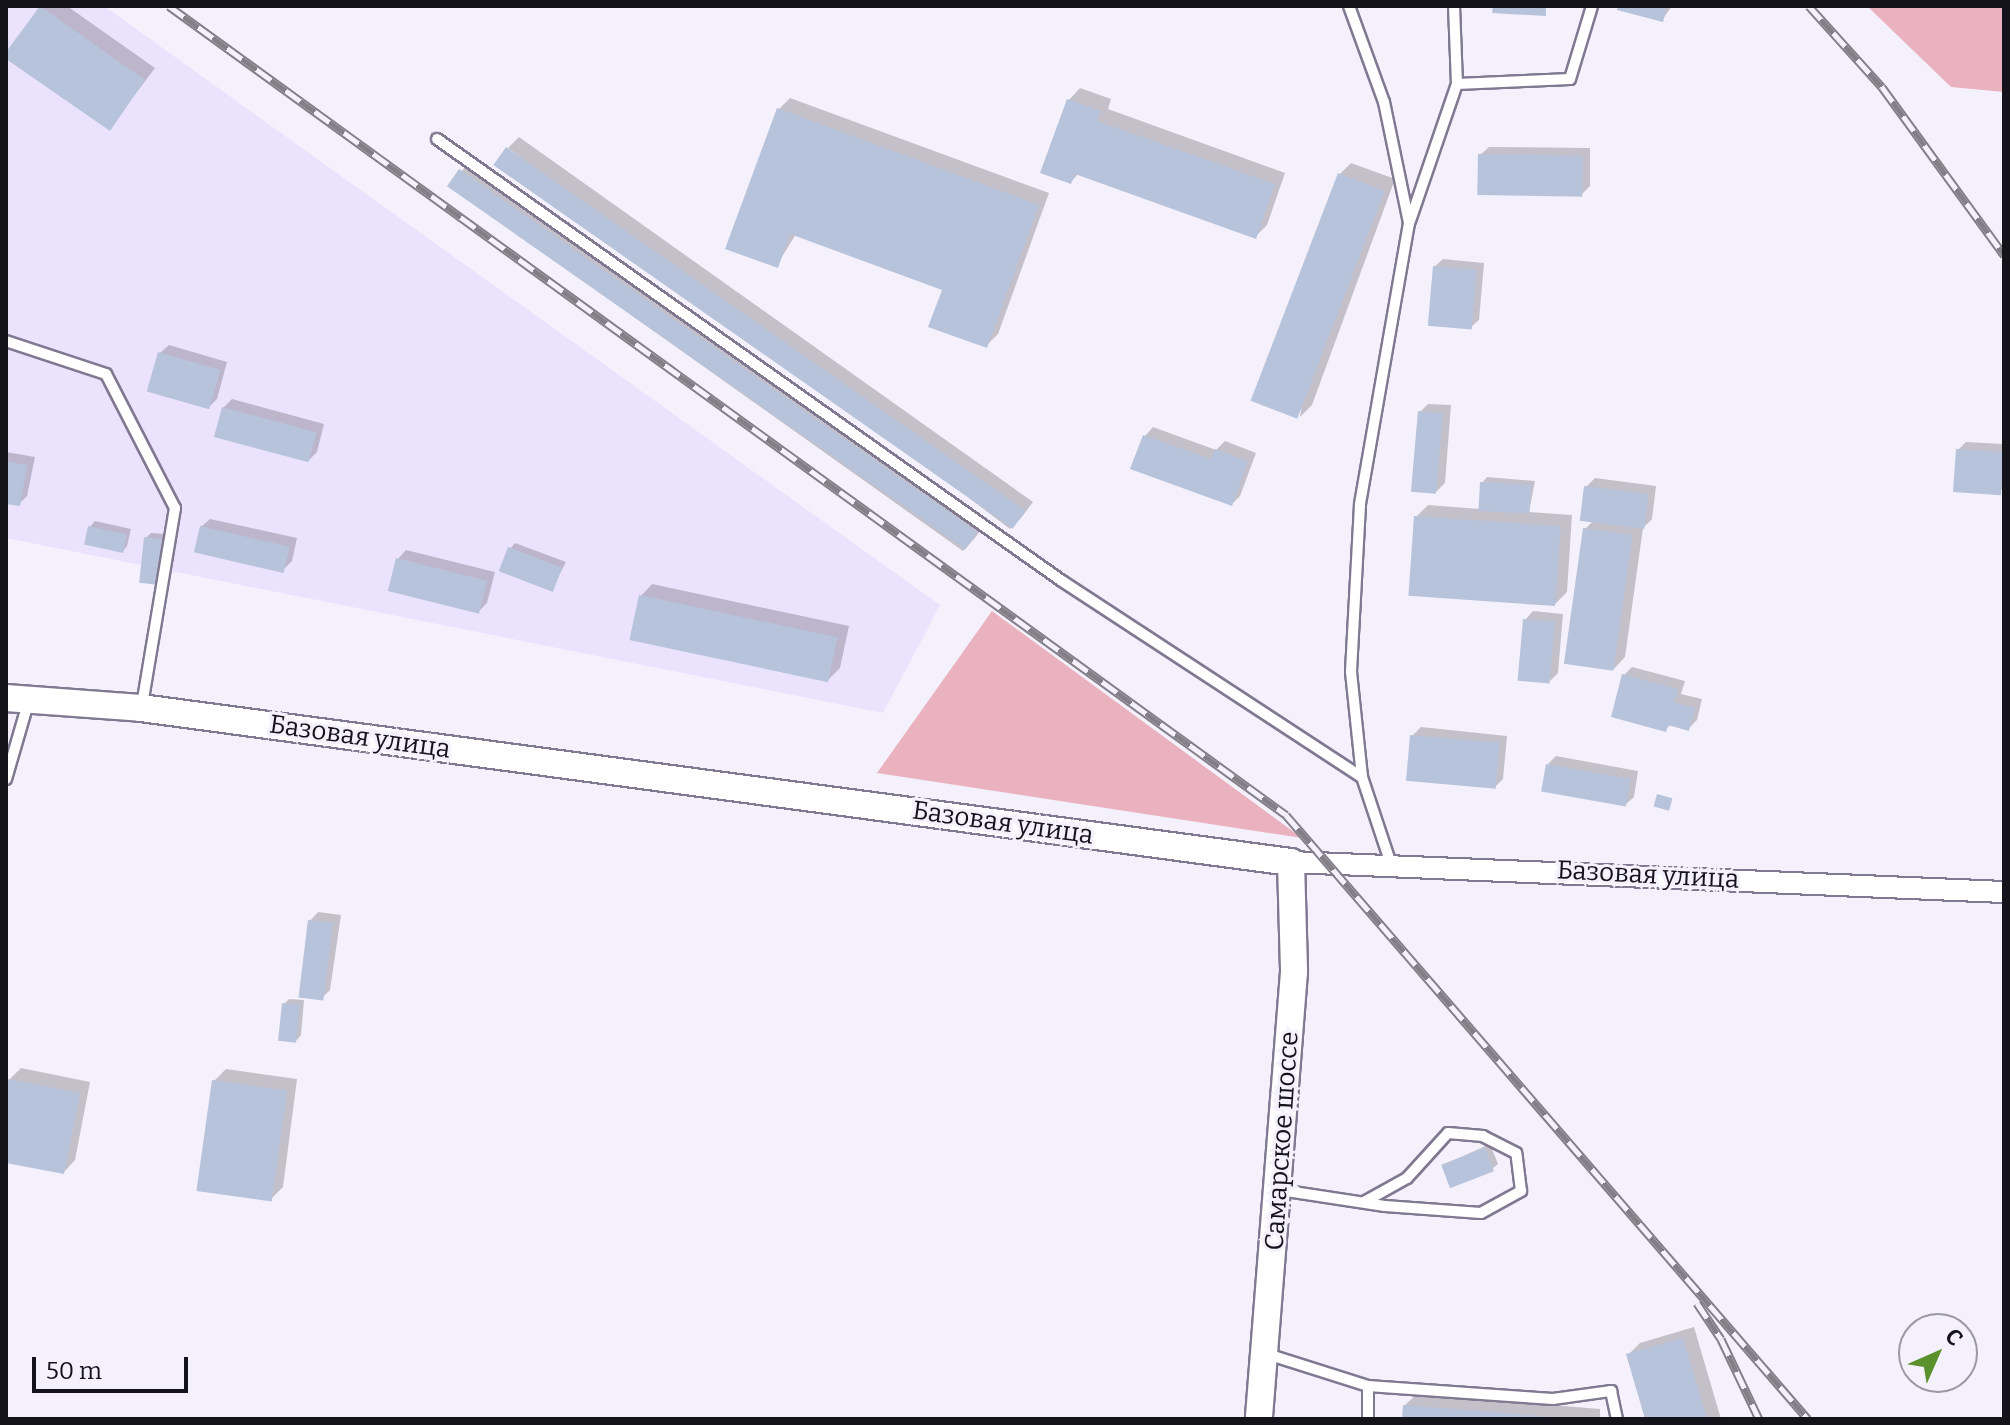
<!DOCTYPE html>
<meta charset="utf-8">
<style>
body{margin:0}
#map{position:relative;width:2010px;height:1425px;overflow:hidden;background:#f4f1fc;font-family:Bitter,serif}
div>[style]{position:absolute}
.built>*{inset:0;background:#ebe3fe}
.forest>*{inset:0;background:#e9b2be}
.shadow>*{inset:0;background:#0003}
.building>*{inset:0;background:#b7c3db;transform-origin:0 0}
.roads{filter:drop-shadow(2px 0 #807991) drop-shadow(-2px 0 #807991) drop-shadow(0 2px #807991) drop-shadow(0 -2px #807991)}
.service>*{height:10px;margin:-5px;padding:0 5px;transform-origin:5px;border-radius:5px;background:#fff}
.minor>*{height:20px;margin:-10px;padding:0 10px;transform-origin:10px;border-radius:10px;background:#fff}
.tertiary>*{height:26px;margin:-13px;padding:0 13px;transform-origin:13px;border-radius:13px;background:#fff}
.rail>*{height:9px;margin-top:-4.5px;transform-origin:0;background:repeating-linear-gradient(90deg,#f4f1fc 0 18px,#827f89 0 36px);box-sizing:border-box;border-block:2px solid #827f89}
span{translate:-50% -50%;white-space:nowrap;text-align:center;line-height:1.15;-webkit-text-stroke:6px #f4f1fc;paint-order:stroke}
.street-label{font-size:26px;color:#14121a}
.frame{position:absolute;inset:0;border:8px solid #14121a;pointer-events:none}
.north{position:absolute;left:1898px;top:1313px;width:80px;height:80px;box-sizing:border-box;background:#f4f1fc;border:2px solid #9a98a2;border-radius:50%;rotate:45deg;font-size:22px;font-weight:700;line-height:32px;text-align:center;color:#14121a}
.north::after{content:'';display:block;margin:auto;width:28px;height:36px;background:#5b912d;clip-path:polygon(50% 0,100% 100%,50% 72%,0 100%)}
.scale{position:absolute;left:32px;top:1357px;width:156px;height:36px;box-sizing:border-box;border:4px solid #14121a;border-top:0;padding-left:10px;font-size:24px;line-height:28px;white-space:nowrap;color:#14121a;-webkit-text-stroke:6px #f4f1fc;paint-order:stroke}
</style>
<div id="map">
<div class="built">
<div style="clip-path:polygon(6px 6px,104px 6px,940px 605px,883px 713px,6px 538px)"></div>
</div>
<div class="forest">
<div style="clip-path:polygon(1867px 6px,2004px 6px,2004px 92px,1951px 87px)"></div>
<div style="clip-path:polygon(992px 611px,1302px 838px,877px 773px)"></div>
</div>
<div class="shadow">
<div style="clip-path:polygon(40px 6px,67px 6px,155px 68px,109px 129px,6px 57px)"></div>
<div style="clip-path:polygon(1620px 6px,1672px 6px,1662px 20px)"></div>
<div style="clip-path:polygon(1080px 88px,1111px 99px,1108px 109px,1285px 173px,1267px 225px,1255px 237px,1079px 173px,1071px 182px,1069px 100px)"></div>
<div style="clip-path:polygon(790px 98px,1049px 193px,998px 334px,986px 346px,944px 289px,796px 234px,777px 265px,778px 110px)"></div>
<div style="clip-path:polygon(519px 137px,1033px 502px,1021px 518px,1010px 529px,508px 148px)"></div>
<div style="clip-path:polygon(1489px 147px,1590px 148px,1590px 186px,1581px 195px,1480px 155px)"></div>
<div style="clip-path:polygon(472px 158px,986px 523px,974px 539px,963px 551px,450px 186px)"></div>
<div style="clip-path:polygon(1351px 163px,1395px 179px,1312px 405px,1300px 417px,1340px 174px)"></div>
<div style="clip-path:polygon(1443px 259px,1484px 263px,1479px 320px,1470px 328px,1434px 267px)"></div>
<div style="clip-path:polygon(169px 345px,227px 362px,217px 399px,208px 408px,160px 353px)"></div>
<div style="clip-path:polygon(232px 399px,324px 424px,317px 452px,308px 461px,223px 408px)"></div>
<div style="clip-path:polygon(1428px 404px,1451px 405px,1445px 483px,1436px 492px,1420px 412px)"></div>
<div style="clip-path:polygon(1153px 427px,1216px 450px,1225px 441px,1256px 453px,1240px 496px,1232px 504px,1145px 436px)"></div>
<div style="clip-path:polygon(1966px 442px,2004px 444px,2004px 492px,1958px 450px)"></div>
<div style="clip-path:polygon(6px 452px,35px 457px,27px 496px,19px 504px,6px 502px)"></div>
<div style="clip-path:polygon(1487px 477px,1535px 481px,1529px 512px,1572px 515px,1567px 592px,1555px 604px,1416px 517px,1428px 505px,1480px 509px,1482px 483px)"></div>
<div style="clip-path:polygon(1595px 478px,1656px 486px,1652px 519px,1643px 528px,1625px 657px,1614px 669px,1585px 529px,1593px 521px,1586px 487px)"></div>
<div style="clip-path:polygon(210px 519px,297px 538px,292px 561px,283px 570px,201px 527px)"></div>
<div style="clip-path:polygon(95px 521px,131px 529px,127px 546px,122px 552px,90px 527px)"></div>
<div style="clip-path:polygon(151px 533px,166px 534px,161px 577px,155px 583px,146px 538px)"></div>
<div style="clip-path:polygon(515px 543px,566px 562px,552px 589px,510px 549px)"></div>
<div style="clip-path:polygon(406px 550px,495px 572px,487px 603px,479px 611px,398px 559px)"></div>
<div style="clip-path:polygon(652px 584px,849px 626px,840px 668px,828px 680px,641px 596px)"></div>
<div style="clip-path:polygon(1533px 611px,1563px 614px,1558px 673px,1550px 681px,1525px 620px)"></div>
<div style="clip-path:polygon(1632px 667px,1685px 681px,1681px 694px,1702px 699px,1697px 720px,1688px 729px,1671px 724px,1665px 730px,1624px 675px)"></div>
<div style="clip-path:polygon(1421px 727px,1507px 736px,1503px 779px,1495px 787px,1412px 736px)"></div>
<div style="clip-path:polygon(1556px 756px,1638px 771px,1634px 797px,1625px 805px,1548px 764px)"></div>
<div style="clip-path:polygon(318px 912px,341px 915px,330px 990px,322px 998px,310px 921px)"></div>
<div style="clip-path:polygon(289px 999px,304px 1000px,301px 1035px,296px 1041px,284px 1004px)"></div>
<div style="clip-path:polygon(21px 1068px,90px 1082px,75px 1160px,64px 1172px,6px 1161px,6px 1096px,9px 1080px)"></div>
<div style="clip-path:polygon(226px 1069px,297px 1079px,283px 1187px,271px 1199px,214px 1081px)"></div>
<div style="clip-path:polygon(1490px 1144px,1498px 1164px,1492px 1169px,1443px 1165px)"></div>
<div style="clip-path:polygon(1694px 1327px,1721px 1419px,1647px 1419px,1628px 1355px,1640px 1343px)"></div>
<div style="clip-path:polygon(1417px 1394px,1600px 1409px,1600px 1419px,1404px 1419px,1405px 1405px)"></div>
</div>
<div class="building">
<div style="clip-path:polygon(40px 6px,145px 80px,110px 131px,6px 59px,6px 52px)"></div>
<div style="clip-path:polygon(1493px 6px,1546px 6px,1546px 16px,1492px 13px)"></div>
<div style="clip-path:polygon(1618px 6px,1667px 6px,1663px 22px,1617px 10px)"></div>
<div style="clip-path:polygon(1067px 99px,1101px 111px,1097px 121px,1275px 184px,1256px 239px,1075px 174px,1071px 184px,1040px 173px)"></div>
<div style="clip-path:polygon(777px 108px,1039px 205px,987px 348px,928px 327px,942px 290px,790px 234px,778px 268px,725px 249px)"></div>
<div style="left:506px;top:147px;width:634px;height:22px;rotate:35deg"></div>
<div style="left:1478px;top:154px;width:105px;height:41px;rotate:1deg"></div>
<div style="left:459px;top:169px;width:633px;height:21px;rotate:35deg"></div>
<div style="left:1338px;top:173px;width:50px;height:244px;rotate:21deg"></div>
<div style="left:1433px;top:266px;width:44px;height:60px;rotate:5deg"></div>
<div style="left:158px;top:352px;width:65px;height:41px;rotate:16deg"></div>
<div style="left:222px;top:407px;width:98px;height:31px;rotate:15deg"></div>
<div style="left:1418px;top:411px;width:25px;height:81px;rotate:5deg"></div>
<div style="clip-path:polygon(1143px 435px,1211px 459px,1215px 449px,1248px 461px,1232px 506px,1130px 469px)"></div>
<div style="left:1956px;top:449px;width:48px;height:43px;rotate:4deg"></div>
<div style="clip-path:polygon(6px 461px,27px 465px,20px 506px,6px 504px)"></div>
<div style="left:1480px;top:482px;width:51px;height:29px;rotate:3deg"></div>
<div style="left:1584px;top:486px;width:65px;height:35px;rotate:7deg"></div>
<div style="left:1414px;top:516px;width:147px;height:80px;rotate:4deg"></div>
<div style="left:88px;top:526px;width:40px;height:19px;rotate:12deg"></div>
<div style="left:200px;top:526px;width:92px;height:27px;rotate:13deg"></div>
<div style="left:1583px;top:528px;width:50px;height:137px;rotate:8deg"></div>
<div style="left:144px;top:537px;width:18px;height:46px;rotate:6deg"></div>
<div style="left:508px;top:547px;width:58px;height:26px;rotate:21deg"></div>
<div style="left:396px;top:558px;width:94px;height:34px;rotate:14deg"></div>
<div style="left:639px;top:595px;width:203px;height:46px;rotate:12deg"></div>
<div style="left:1523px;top:619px;width:32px;height:62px;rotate:5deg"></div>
<div style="clip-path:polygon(1622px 674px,1678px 689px,1674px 702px,1695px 708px,1689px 731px,1668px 725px,1666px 732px,1611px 717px)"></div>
<div style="left:1410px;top:735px;width:90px;height:46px;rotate:5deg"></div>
<div style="left:1546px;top:764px;width:86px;height:28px;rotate:10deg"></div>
<div style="left:1657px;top:794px;width:16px;height:13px;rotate:15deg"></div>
<div style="left:308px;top:920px;width:25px;height:78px;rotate:7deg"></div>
<div style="left:282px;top:1003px;width:18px;height:38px;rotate:6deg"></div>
<div style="clip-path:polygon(7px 1079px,80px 1093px,64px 1174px,6px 1163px)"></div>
<div style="left:212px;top:1080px;width:76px;height:112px;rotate:8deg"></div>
<div style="left:1485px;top:1148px;width:25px;height:47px;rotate:69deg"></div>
<div style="clip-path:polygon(1683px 1338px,1707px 1419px,1645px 1419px,1626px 1354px)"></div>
<div style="clip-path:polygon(1403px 1405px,1553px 1417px,1553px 1419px,1402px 1419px)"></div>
</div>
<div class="roads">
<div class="service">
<div style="left:1349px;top:6px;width:102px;rotate:70deg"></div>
<div style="left:1384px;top:102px;width:124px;rotate:78.3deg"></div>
<div style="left:1409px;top:223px;width:286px;rotate:99.9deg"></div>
<div style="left:1360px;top:505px;width:167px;rotate:93.1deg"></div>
<div style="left:1351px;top:672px;width:106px;rotate:84deg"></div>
<div style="left:1362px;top:777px;width:92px;rotate:71.6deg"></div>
<div style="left:1457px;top:84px;width:113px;rotate:-2.5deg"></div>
<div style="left:1570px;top:79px;width:76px;rotate:-73.2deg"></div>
<div style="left:437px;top:139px;width:765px;rotate:35.27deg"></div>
<div style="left:1062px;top:581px;width:358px;rotate:33.2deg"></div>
<div style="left:1410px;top:221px;width:145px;rotate:-71.1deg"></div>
<div style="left:1457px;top:84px;width:78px;rotate:-92.2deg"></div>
<div style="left:6px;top:341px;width:105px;rotate:18.3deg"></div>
<div style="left:106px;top:374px;width:151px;rotate:62.8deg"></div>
<div style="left:175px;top:508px;width:201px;rotate:99.5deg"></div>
<div style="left:6px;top:779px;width:82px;rotate:-73.8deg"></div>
<div style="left:1280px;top:1190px;width:106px;rotate:8.7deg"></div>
<div style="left:1385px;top:1206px;width:96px;rotate:4.2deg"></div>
<div style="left:1481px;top:1213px;width:46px;rotate:-28.8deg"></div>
<div style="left:1521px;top:1191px;width:38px;rotate:-97deg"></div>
<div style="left:1516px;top:1153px;width:37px;rotate:-153deg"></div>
<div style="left:1483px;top:1136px;width:35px;rotate:-175deg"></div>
<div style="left:1448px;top:1133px;width:61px;rotate:132.3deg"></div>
<div style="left:1407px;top:1178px;width:49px;rotate:150.8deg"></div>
<div style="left:1267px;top:1354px;width:106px;rotate:17.6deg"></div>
<div style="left:1368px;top:1419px;width:33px;rotate:-90deg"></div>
<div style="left:1368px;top:1386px;width:185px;rotate:4deg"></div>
<div style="left:1553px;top:1399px;width:59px;rotate:-7.9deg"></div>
<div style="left:1611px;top:1391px;width:29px;rotate:78deg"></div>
</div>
<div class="minor">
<div style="left:1291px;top:862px;width:714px;rotate:2.41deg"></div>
</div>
<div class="tertiary">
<div style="left:6px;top:698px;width:135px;rotate:4.2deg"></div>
<div style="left:141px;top:708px;width:1160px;rotate:7.63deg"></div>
<div style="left:1291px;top:862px;width:110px;rotate:88.4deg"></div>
<div style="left:1294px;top:972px;width:448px;rotate:94.5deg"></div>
</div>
</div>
<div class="rail">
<div style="left:169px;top:6px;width:1379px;rotate:35.91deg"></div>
<div style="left:1286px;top:815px;width:798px;rotate:49.17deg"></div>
<div style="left:1809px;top:6px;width:109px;rotate:48deg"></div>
<div style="left:1882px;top:87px;width:208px;rotate:54deg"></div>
<div style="left:1697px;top:1303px;width:43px;rotate:56.3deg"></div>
<div style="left:1721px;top:1339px;width:89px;rotate:64.6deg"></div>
</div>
<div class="street-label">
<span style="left:360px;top:737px;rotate:8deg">Базовая улица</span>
<span style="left:1003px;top:823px;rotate:8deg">Базовая улица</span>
<span style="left:1648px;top:875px;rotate:3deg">Базовая улица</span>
<span style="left:1282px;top:1141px;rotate:-86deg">Самарское шоссе</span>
</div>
<div class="frame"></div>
<div class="north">С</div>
<div class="scale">50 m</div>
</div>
